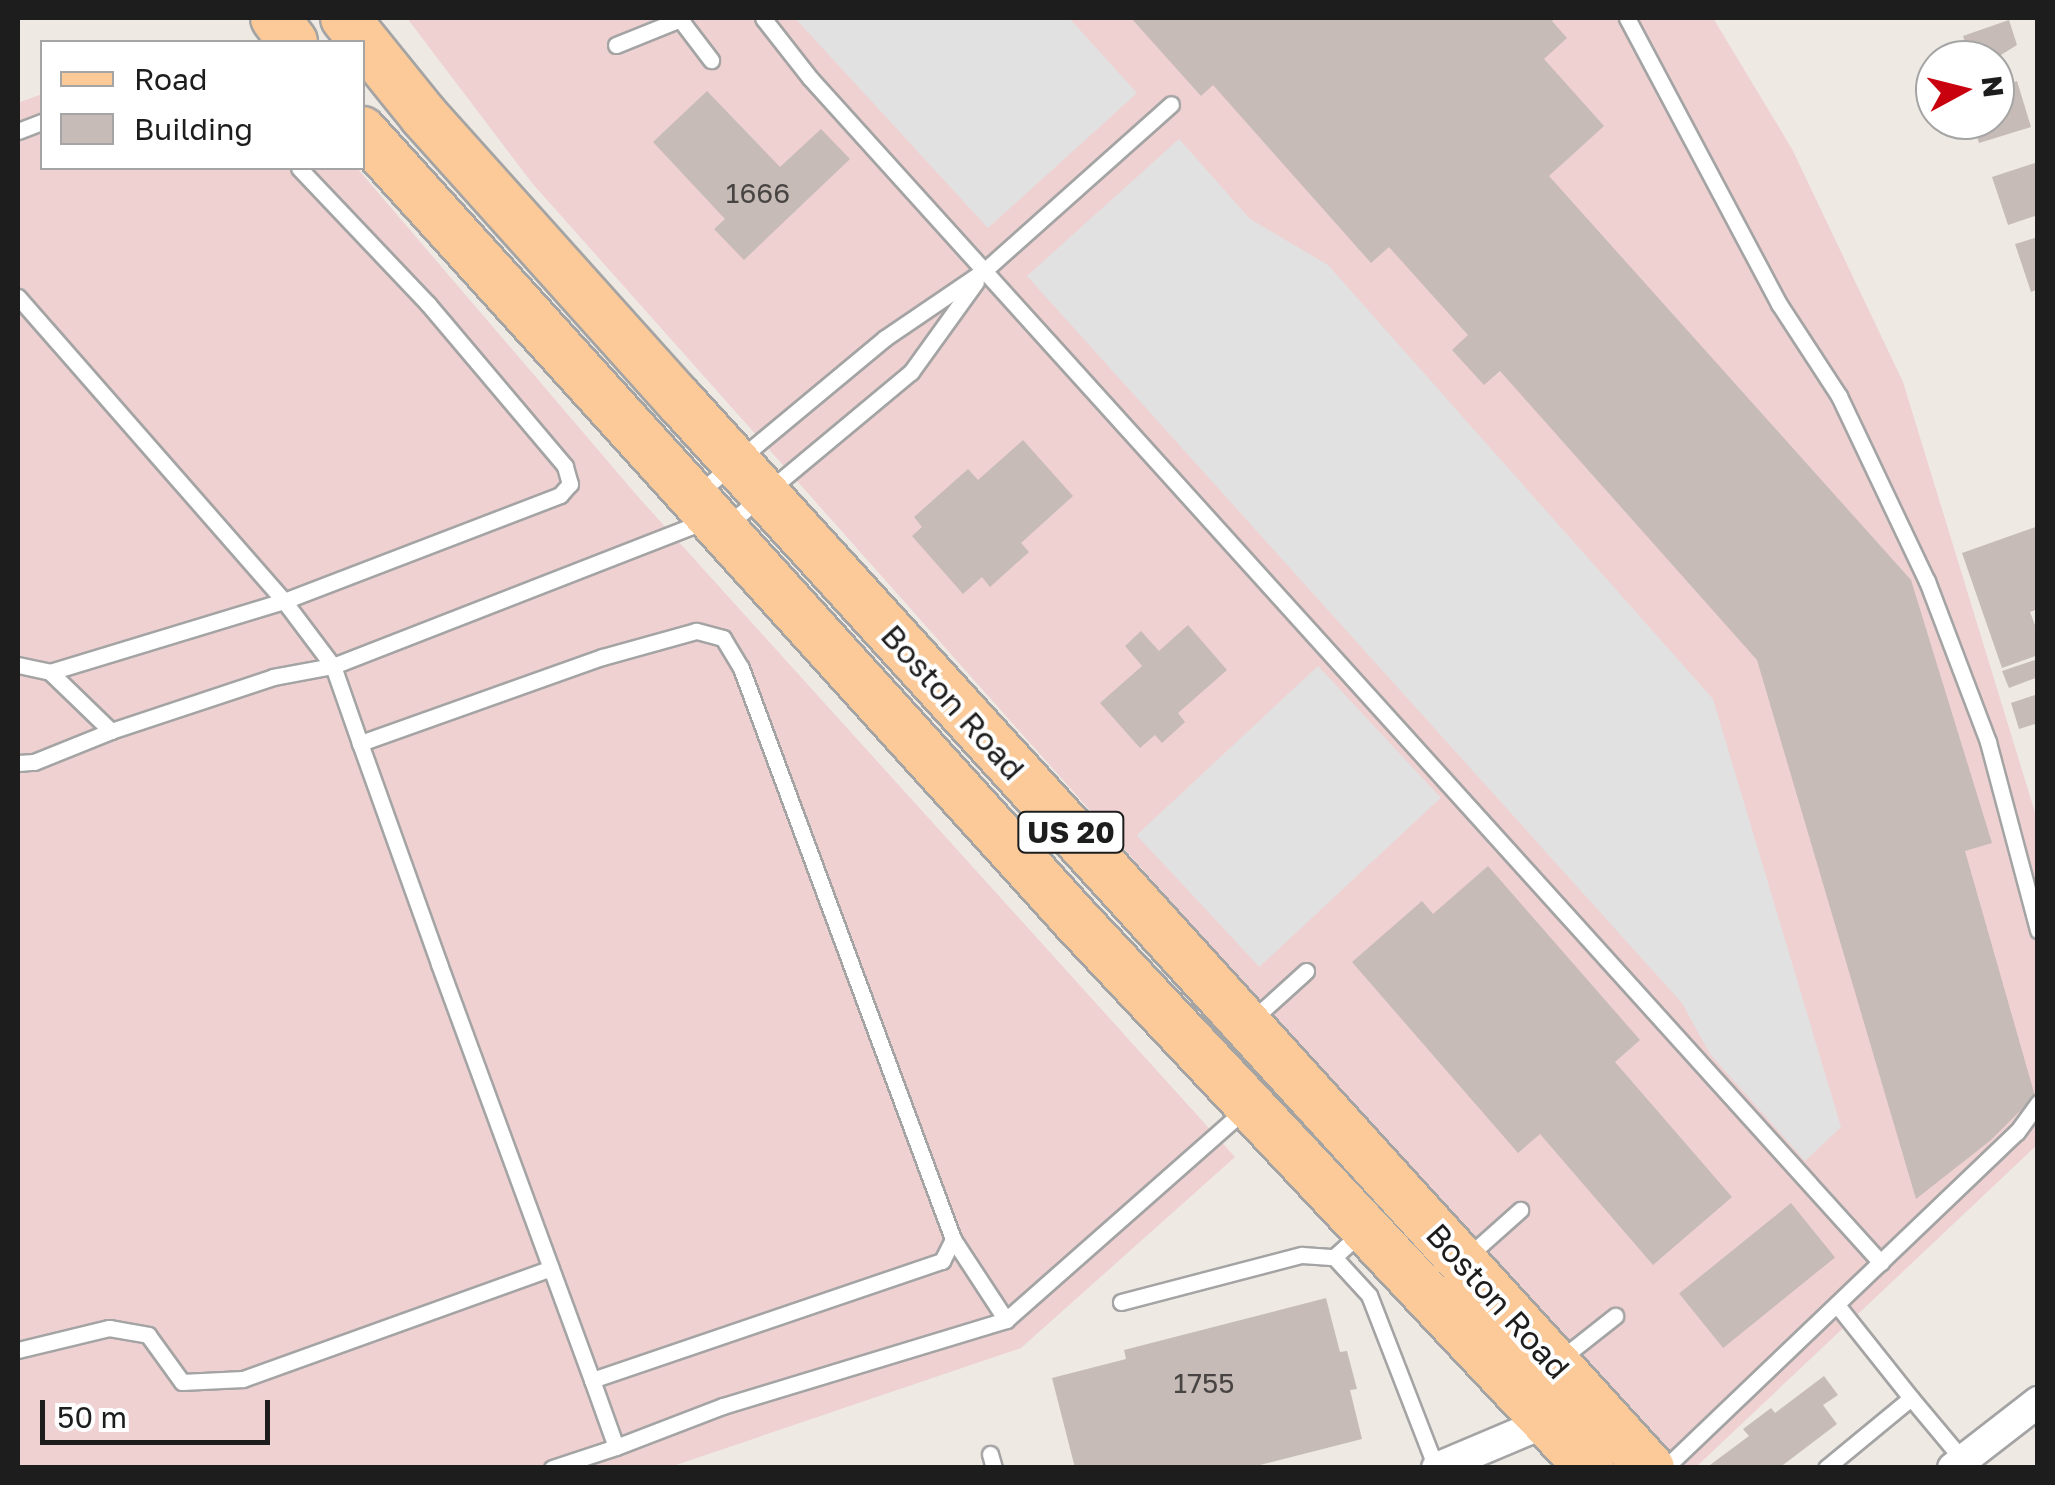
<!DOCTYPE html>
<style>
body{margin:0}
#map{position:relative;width:2055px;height:1485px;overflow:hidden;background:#eee9e2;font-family:"Golos Text",sans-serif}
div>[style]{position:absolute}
.commercial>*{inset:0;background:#efd1d2}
.parking>*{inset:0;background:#e1e1e1;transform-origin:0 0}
.building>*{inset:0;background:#c6bbb6;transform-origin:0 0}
.roads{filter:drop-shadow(2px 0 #a4a4a4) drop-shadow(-2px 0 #a4a4a4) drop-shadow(0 2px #a4a4a4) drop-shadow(0 -2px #a4a4a4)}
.service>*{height:15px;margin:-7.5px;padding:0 7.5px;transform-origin:7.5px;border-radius:7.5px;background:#fff}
.minor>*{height:30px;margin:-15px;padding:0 15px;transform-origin:15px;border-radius:15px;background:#fff}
.primary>*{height:48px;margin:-24px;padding:0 24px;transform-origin:24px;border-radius:24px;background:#fcca99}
span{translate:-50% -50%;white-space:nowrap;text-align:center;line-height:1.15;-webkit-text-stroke:8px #fff;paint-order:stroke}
.number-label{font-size:28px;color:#474443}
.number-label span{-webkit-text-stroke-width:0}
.shield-label span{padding:2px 8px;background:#fff;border:2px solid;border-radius:8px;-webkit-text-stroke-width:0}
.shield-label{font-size:30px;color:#1d1d1d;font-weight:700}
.street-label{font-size:32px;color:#1d1d1d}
.frame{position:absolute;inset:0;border:20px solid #1d1d1d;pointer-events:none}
.legend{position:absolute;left:40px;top:40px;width:325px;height:130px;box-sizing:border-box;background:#fff;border:2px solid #a5a5a5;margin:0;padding:12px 18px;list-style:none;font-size:30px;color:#1d1d1d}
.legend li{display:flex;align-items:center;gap:20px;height:50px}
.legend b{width:50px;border:2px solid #a5a5a5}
.north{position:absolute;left:1915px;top:40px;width:100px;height:100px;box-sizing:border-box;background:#fff;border:2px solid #a5a5a5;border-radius:50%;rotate:83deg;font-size:28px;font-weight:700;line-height:40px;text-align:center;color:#1d1d1d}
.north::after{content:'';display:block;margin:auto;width:35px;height:45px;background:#c9000e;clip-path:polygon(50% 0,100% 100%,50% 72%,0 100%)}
.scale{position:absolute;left:40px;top:1400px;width:230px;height:45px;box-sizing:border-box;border:5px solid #1d1d1d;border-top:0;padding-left:12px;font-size:30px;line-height:35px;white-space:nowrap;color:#1d1d1d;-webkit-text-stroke:8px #fff;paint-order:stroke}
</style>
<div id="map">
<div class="commercial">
<div style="clip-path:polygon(407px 18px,1713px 18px,1792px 149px,1903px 382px,2037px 819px,2037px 1145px,1696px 1467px,1674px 1467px,532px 183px)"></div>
<div style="clip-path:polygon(42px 94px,42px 168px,357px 168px,640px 499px,1235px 1157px,1021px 1348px,670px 1467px,18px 1467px,18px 103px)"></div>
</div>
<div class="parking">
<div style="clip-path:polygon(795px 18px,1069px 18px,1137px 93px,988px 228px)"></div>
<div style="clip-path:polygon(1179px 139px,1250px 219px,1328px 265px,1713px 699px,1841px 1127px,1805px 1161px,1710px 1054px,1682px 1003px,1027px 276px)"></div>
<div style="left:1318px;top:666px;width:180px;height:248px;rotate:47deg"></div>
</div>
<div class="building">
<div style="clip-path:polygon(1131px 18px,1556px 18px,1552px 21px,1567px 38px,1544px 59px,1604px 126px,1549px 176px,1911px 580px,1992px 843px,1965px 851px,2035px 1096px,1991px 1140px,1916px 1199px,1757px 660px,1500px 371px,1484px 385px,1452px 350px,1468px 335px,1389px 247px,1371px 263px,1213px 85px,1201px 96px)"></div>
<div style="clip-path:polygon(2009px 20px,2017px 45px,1996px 58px,1999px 68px,1995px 69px,1995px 60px,1971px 60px,1963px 36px)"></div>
<div style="clip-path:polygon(2017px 81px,2031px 127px,1979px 143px,1972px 120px,1995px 120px,1995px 88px)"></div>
<div style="clip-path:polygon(707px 91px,780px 167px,821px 129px,850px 159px,744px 260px,714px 229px,725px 219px,653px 142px)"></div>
<div style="clip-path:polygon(2038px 162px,2038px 215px,2008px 225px,1992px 177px)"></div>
<div style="clip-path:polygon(2038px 237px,2038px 289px,2031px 292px,2015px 244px)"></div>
<div style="clip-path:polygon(1023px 440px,1073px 496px,1021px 543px,1029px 552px,990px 587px,982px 577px,963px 594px,912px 536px,922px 527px,914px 517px,968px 469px,978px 480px)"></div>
<div style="clip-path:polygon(2038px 526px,2038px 609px,2030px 612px,2038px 633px,2038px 655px,2002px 668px,1962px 553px)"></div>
<div style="clip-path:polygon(1188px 625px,1227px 670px,1178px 713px,1185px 722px,1162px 743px,1155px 735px,1140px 748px,1100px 703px,1142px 666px,1125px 646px,1141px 631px,1159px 651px)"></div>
<div style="clip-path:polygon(2038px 659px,2038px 677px,2009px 688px,2002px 671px)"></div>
<div style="clip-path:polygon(2035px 695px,2038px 723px,2019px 729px,2011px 703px)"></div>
<div style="clip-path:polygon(1488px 866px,1640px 1040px,1615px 1062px,1732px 1197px,1653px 1265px,1540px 1134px,1518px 1153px,1352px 962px,1422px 901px,1433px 914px)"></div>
<div style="left:1791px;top:1203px;width:70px;height:144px;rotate:51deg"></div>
<div style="clip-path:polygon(1326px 1298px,1340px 1352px,1347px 1351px,1357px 1389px,1350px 1390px,1362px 1439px,1248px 1468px,1075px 1468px,1052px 1378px,1126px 1359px,1124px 1350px)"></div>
<div style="clip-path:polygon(1824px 1376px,1838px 1395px,1823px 1405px,1837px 1424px,1779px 1468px,1712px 1468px,1710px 1465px,1749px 1436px,1743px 1429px,1771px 1408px,1775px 1413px)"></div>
</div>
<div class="roads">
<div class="service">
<div style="left:679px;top:18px;width:53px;rotate:52.7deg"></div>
<div style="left:763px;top:18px;width:76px;rotate:51.9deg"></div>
<div style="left:810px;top:78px;width:1597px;rotate:47.89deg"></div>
<div style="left:1627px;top:18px;width:324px;rotate:62deg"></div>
<div style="left:1779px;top:304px;width:110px;rotate:56.9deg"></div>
<div style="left:1839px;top:396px;width:205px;rotate:64.6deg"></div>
<div style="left:1927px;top:581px;width:172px;rotate:69.2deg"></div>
<div style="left:1988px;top:742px;width:195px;rotate:75.1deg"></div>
<div style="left:616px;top:45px;width:72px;rotate:-21.9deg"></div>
<div style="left:18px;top:131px;width:26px;rotate:-21deg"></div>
<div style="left:18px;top:297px;width:404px;rotate:48.8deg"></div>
<div style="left:284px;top:601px;width:81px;rotate:53deg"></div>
<div style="left:333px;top:666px;width:402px;rotate:-21.3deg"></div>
<div style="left:696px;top:495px;width:246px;rotate:-39.7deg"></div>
<div style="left:885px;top:338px;width:121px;rotate:-34.2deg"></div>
<div style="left:985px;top:270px;width:249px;rotate:-41.7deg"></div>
<div style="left:726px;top:526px;width:241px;rotate:-39.8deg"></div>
<div style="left:911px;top:372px;width:111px;rotate:-54.2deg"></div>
<div style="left:18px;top:665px;width:33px;rotate:12deg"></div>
<div style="left:50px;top:672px;width:85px;rotate:44deg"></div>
<div style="left:50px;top:672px;width:245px;rotate:-16.9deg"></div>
<div style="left:284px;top:601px;width:296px;rotate:-21deg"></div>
<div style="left:560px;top:495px;width:15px;rotate:-48deg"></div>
<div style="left:570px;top:484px;width:19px;rotate:-106deg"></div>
<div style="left:565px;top:466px;width:212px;rotate:-130.2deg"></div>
<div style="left:428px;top:304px;width:187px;rotate:-133.5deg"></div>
<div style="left:18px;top:763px;width:16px;rotate:-4deg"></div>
<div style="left:34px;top:762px;width:83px;rotate:-21.9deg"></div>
<div style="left:111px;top:731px;width:171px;rotate:-18.4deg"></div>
<div style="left:273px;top:677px;width:61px;rotate:-10.4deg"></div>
<div style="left:333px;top:666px;width:82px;rotate:70.7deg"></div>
<div style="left:360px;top:743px;width:235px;rotate:70.3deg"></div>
<div style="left:439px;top:964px;width:443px;rotate:69.8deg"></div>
<div style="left:592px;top:1380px;width:370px;rotate:-18.8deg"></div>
<div style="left:942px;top:1261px;width:25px;rotate:-63deg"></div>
<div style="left:953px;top:1239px;width:609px;rotate:-110.37deg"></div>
<div style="left:741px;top:668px;width:35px;rotate:-121deg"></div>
<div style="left:723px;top:638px;width:28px;rotate:-165deg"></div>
<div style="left:696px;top:631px;width:98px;rotate:164.5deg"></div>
<div style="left:602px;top:657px;width:257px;rotate:160.4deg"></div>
<div style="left:1252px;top:1020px;width:73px;rotate:-42.2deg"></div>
<div style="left:1363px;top:1231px;width:39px;rotate:138deg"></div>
<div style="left:1334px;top:1257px;width:52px;rotate:47.4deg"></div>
<div style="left:1369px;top:1295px;width:186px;rotate:68.8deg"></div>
<div style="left:953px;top:1239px;width:97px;rotate:56.8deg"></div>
<div style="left:1006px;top:1320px;width:319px;rotate:-41.4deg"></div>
<div style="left:1465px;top:1259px;width:74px;rotate:-41.7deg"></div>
<div style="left:1121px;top:1302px;width:187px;rotate:-14.6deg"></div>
<div style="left:1302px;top:1255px;width:32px;rotate:4deg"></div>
<div style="left:1837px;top:1305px;width:119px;rotate:51.5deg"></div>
<div style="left:18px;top:1350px;width:94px;rotate:-13.6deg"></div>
<div style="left:109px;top:1328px;width:40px;rotate:10deg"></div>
<div style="left:148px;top:1335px;width:58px;rotate:54.1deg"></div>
<div style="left:182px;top:1382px;width:61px;rotate:-2.8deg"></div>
<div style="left:243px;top:1379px;width:327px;rotate:-19.8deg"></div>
<div style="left:1558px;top:1361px;width:73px;rotate:-38.3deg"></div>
<div style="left:592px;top:1380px;width:71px;rotate:70.3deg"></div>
<div style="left:616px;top:1447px;width:115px;rotate:-21deg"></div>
<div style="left:723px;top:1406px;width:296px;rotate:-16.9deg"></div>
<div style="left:990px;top:1454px;width:15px;rotate:74deg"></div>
<div style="left:552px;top:1468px;width:67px;rotate:-18.2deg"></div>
<div style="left:1665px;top:1468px;width:487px;rotate:-43.7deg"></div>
<div style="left:2017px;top:1132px;width:36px;rotate:-54deg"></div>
<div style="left:1826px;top:1468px;width:110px;rotate:-39.5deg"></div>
<div style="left:1911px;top:1398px;width:80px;rotate:50.1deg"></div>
</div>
<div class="minor">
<div style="left:1437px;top:1468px;width:121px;rotate:-22.9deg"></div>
<div style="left:1953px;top:1468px;width:108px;rotate:-37.8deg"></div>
</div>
<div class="primary">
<div style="left:275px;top:18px;width:30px;rotate:53deg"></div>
<div style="left:345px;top:18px;width:126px;rotate:51.1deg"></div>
<div style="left:424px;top:116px;width:382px;rotate:48.1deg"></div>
<div style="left:679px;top:400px;width:1443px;rotate:47.72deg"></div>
<div style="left:362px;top:131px;width:1061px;rotate:47.86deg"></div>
<div style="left:1074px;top:918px;width:754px;rotate:46.83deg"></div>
</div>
</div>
<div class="number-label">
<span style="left:758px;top:193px">1666</span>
<span style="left:1204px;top:1383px">1755</span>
</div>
<div class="shield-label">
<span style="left:1071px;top:832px">US 20</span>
</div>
<div class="street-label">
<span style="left:953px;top:702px;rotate:48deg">Boston Road</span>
<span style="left:1498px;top:1301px;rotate:48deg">Boston Road</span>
</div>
<div class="frame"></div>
<ul class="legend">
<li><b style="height:12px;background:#fcca99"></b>Road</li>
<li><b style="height:28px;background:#c6bbb6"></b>Building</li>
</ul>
<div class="north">N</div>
<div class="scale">50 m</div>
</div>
